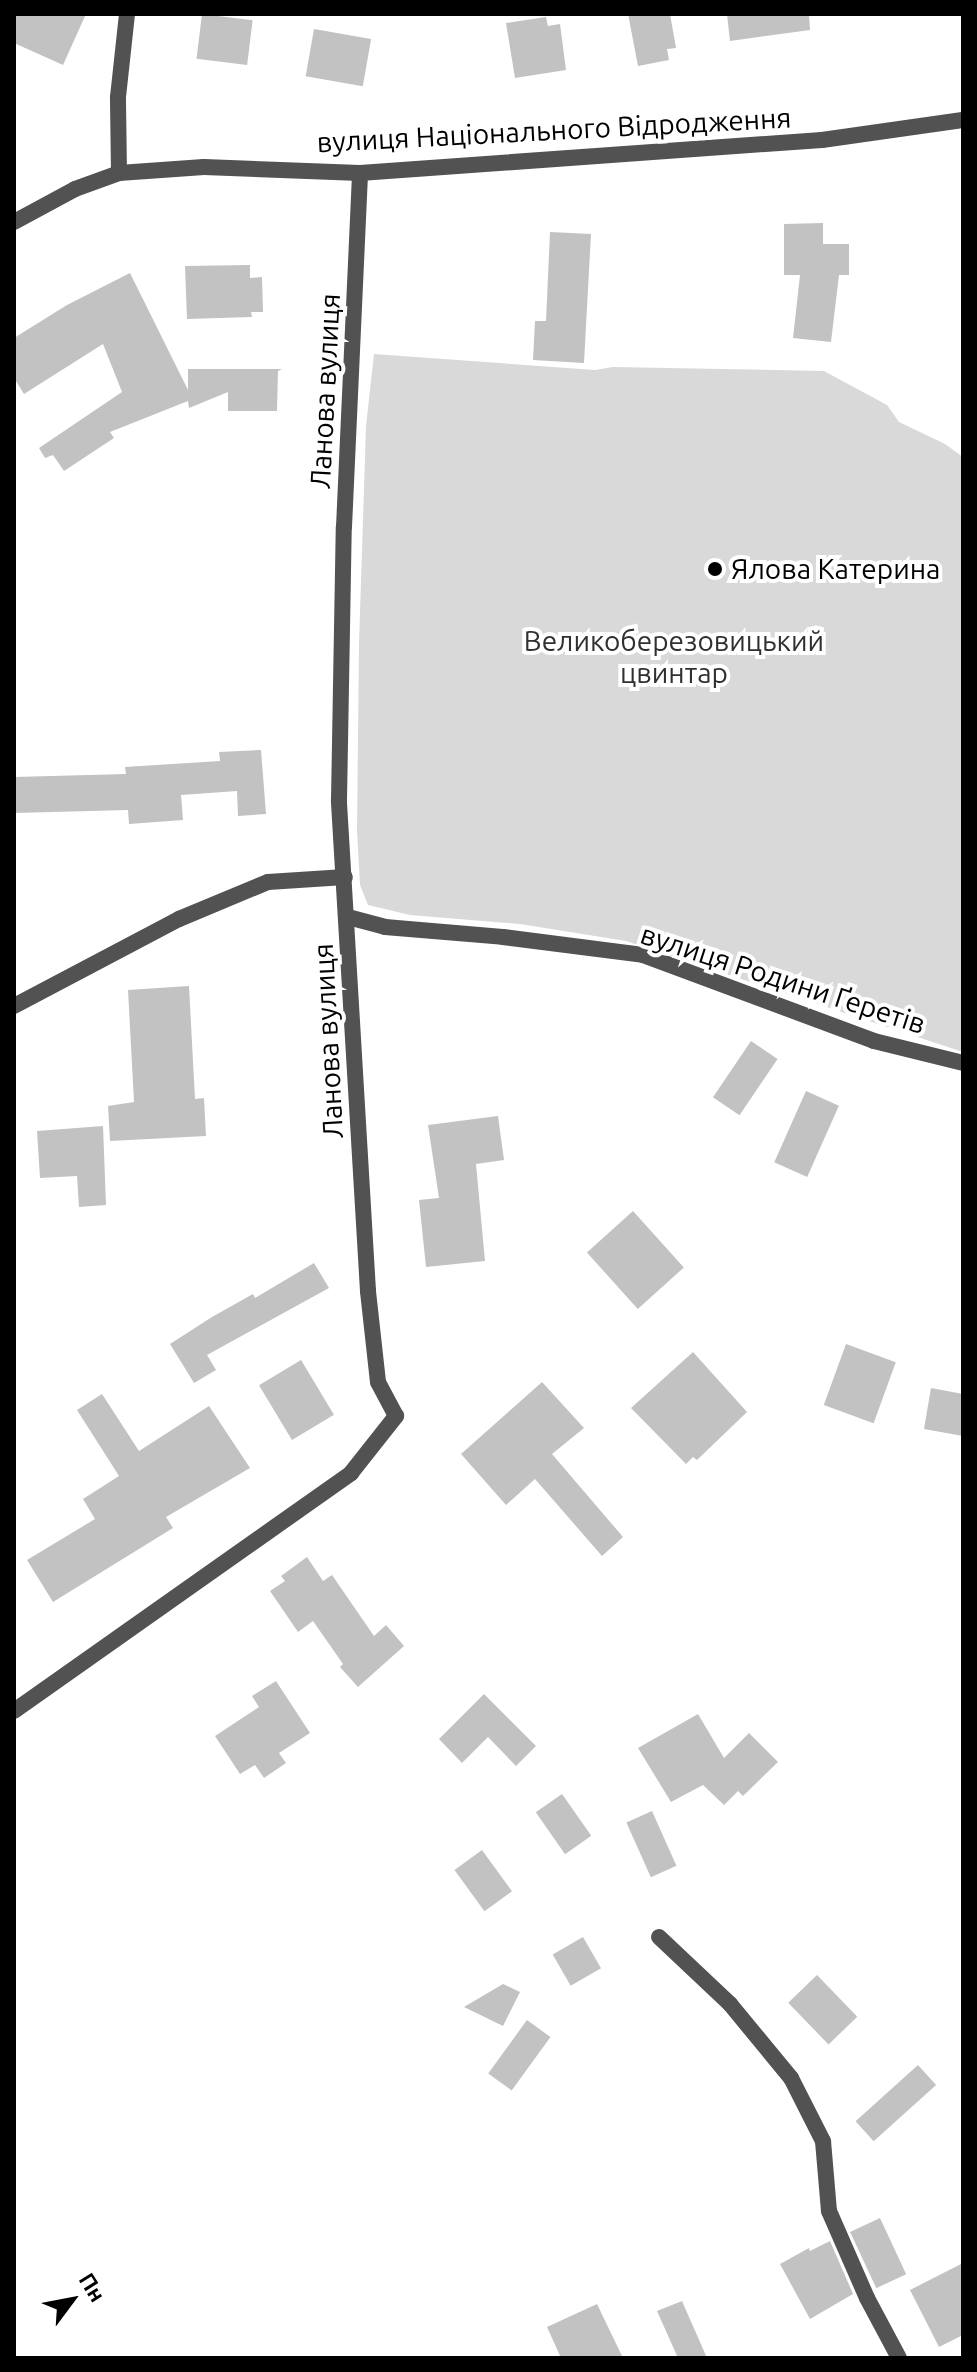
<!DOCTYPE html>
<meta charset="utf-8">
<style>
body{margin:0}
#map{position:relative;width:977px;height:2372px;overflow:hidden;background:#fff;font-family:Ubuntu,sans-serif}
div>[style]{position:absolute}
.green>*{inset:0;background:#d9d9d9}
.building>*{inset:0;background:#c2c2c2;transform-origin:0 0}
.minor>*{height:16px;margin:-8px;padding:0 8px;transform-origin:8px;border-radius:8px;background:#525252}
.tertiary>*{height:16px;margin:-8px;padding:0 8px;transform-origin:8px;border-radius:8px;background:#525252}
.dots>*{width:22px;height:22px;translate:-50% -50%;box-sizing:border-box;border:4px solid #fff;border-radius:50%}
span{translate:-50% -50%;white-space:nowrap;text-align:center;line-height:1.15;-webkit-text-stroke:8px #fff;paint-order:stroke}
.street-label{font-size:28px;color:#000}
.poi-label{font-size:28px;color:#000}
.left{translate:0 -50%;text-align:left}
.park-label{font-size:28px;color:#303030}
.frame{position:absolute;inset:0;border:16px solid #000;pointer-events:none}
.north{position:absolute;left:32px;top:2260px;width:80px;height:80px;-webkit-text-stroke:6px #fff;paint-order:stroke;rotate:58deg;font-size:22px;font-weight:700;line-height:32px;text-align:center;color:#000}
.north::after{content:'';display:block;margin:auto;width:28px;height:36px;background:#000;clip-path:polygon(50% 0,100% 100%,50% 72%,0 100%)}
</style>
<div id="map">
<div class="green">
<div style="clip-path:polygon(374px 354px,595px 370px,613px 367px,824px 371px,887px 405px,899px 422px,945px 444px,963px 457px,963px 1052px,626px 941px,520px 924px,410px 915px,368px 905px,360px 885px,357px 830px,359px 644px,366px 426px)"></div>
</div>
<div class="building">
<div style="clip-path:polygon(14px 14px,86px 14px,63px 65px,14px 43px)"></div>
<div style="left:202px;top:14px;width:51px;height:45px;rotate:7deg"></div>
<div style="clip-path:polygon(628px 14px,670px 14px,676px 48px,667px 49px,669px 60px,638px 66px)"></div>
<div style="clip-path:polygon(727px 14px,809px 14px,810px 30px,730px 41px)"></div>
<div style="clip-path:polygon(546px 17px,548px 26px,560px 24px,566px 70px,515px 78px,506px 23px)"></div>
<div style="left:314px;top:29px;width:58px;height:48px;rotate:10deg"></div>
<div style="clip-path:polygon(823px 223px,823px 244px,849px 244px,849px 275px,839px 275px,831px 342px,793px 338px,800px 275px,784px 275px,784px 224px)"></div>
<div style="clip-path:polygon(550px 232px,591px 234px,584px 363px,533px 360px,535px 321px,546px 321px)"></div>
<div style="clip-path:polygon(250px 265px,250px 278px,262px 277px,263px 312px,251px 312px,252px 317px,187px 319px,185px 266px)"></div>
<div style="clip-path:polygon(130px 273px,188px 390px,188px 369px,282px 369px,278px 371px,277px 411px,228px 411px,228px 392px,189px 408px,188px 401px,110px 432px,114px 438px,64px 471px,53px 455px,45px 458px,39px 448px,122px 392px,103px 344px,24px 394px,14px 378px,14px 338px,67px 305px)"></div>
<div style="clip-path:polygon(261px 750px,266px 814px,238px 816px,237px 791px,181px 795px,183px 820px,129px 824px,128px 810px,14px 813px,14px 777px,126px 774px,125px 767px,220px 761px,219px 752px)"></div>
<div style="clip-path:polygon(189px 986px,195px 1099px,204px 1098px,206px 1136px,110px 1141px,108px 1106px,134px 1102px,128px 990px)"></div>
<div style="left:751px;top:1041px;width:32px;height:68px;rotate:34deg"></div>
<div style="left:806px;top:1091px;width:36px;height:78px;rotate:24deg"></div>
<div style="clip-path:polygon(498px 1116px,504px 1160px,476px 1164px,485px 1261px,426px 1267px,419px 1200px,439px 1198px,428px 1125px)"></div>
<div style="clip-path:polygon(103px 1126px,106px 1205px,79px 1207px,77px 1176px,40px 1178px,37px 1131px)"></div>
<div style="left:633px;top:1211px;width:76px;height:62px;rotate:48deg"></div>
<div style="clip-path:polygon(314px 1263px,329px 1288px,207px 1355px,216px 1370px,194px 1383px,170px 1344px,212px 1317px,253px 1294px,255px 1298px)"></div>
<div style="left:846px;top:1344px;width:53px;height:65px;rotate:20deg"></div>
<div style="clip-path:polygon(693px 1352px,747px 1412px,697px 1460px,693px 1457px,686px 1464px,631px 1408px)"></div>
<div style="left:301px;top:1360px;width:64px;height:49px;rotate:59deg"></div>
<div style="clip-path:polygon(542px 1382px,584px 1428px,552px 1454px,623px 1537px,602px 1556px,535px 1479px,506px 1505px,461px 1454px)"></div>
<div style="clip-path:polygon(931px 1388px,963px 1394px,963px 1436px,924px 1429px)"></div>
<div style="clip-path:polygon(102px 1394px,139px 1451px,209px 1406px,250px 1468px,166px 1517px,173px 1528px,53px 1602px,27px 1560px,95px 1519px,83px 1499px,119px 1476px,77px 1410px)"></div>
<div style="clip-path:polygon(307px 1557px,323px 1581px,332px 1575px,374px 1636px,386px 1625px,404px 1646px,358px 1687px,340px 1667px,343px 1664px,313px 1621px,298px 1632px,270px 1591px,285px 1581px,281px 1576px)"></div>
<div style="clip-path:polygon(276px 1681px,310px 1733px,279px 1753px,286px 1763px,264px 1778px,255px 1765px,240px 1774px,215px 1736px,259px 1707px,252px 1696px)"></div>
<div style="clip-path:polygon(484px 1694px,536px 1746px,516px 1766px,488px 1737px,462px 1763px,439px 1739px)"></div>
<div style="clip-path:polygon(698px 1714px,724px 1758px,749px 1733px,778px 1762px,743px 1796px,738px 1791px,724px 1805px,703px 1785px,671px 1802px,638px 1748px)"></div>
<div style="left:562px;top:1794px;width:51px;height:32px;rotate:55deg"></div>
<div style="left:652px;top:1811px;width:60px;height:28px;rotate:66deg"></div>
<div style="left:482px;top:1850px;width:51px;height:34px;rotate:54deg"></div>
<div style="left:583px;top:1937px;width:36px;height:35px;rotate:60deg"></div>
<div style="left:817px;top:1975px;width:58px;height:40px;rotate:46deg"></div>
<div style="clip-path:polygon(503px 1984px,520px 1992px,503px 2026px,464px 2007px)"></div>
<div style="left:527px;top:2020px;width:29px;height:66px;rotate:36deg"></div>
<div style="left:918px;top:2065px;width:27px;height:84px;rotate:48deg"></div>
<div style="left:880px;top:2218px;width:62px;height:33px;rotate:65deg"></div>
<div style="clip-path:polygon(830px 2241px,853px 2294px,810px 2319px,780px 2264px,809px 2248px,810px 2251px)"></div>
<div style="clip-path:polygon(963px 2263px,963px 2335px,939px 2347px,910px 2290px)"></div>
<div style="clip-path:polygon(682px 2301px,707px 2358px,678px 2358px,657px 2311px)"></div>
<div style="clip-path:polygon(597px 2304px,623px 2358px,561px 2358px,547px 2327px)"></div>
</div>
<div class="minor">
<div style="left:119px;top:173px;width:76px;rotate:-90.8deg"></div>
<div style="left:118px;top:97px;width:83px;rotate:-83.8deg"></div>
<div style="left:348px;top:917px;width:38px;rotate:15deg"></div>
<div style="left:385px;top:927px;width:118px;rotate:4.8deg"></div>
<div style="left:503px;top:937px;width:141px;rotate:7.3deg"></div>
<div style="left:643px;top:955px;width:246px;rotate:20.4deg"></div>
<div style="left:874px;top:1041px;width:92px;rotate:13.9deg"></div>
<div style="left:14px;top:1006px;width:187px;rotate:-27.8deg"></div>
<div style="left:179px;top:919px;width:96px;rotate:-22.6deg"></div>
<div style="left:268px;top:882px;width:77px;rotate:-3.7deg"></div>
<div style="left:14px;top:1711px;width:413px;rotate:-35.2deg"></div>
<div style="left:351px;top:1473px;width:73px;rotate:-51.7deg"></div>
<div style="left:396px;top:1416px;width:38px;rotate:-118deg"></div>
<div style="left:378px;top:1382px;width:92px;rotate:-96.3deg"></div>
<div style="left:368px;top:1291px;width:492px;rotate:-93.4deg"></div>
<div style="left:339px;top:800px;width:273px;rotate:-89deg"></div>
<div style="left:344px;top:527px;width:354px;rotate:-87.4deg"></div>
<div style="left:659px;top:1937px;width:98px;rotate:43.3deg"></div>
<div style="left:730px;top:2004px;width:96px;rotate:50.5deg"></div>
<div style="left:791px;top:2078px;width:71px;rotate:63.1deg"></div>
<div style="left:823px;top:2141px;width:70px;rotate:85.1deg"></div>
<div style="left:829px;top:2211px;width:95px;rotate:66.4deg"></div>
<div style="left:867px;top:2298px;width:68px;rotate:61.9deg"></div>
</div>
<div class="tertiary">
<div style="left:14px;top:222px;width:69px;rotate:-28.4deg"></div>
<div style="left:75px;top:189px;width:47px;rotate:-20deg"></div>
<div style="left:119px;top:173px;width:85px;rotate:-4deg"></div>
<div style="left:204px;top:167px;width:156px;rotate:2.2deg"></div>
<div style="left:360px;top:173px;width:463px;rotate:-4.1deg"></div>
<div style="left:822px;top:140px;width:142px;rotate:-8.1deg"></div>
</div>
<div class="dots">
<div style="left:715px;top:569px;background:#000"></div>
</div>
<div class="street-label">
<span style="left:554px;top:130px;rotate:-3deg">вулиця Національного Відродження</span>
<span style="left:325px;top:391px;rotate:-87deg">Ланова вулиця</span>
<span style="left:783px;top:979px;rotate:18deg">вулиця Родини Ґеретів</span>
<span style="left:328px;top:1041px;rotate:-93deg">Ланова вулиця</span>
</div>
<div class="poi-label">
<span class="left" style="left:731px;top:569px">Ялова Катерина</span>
</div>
<div class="park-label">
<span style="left:674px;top:657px">Великоберезовицький<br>цвинтар</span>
</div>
<div class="frame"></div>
<div class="north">Пн</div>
</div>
